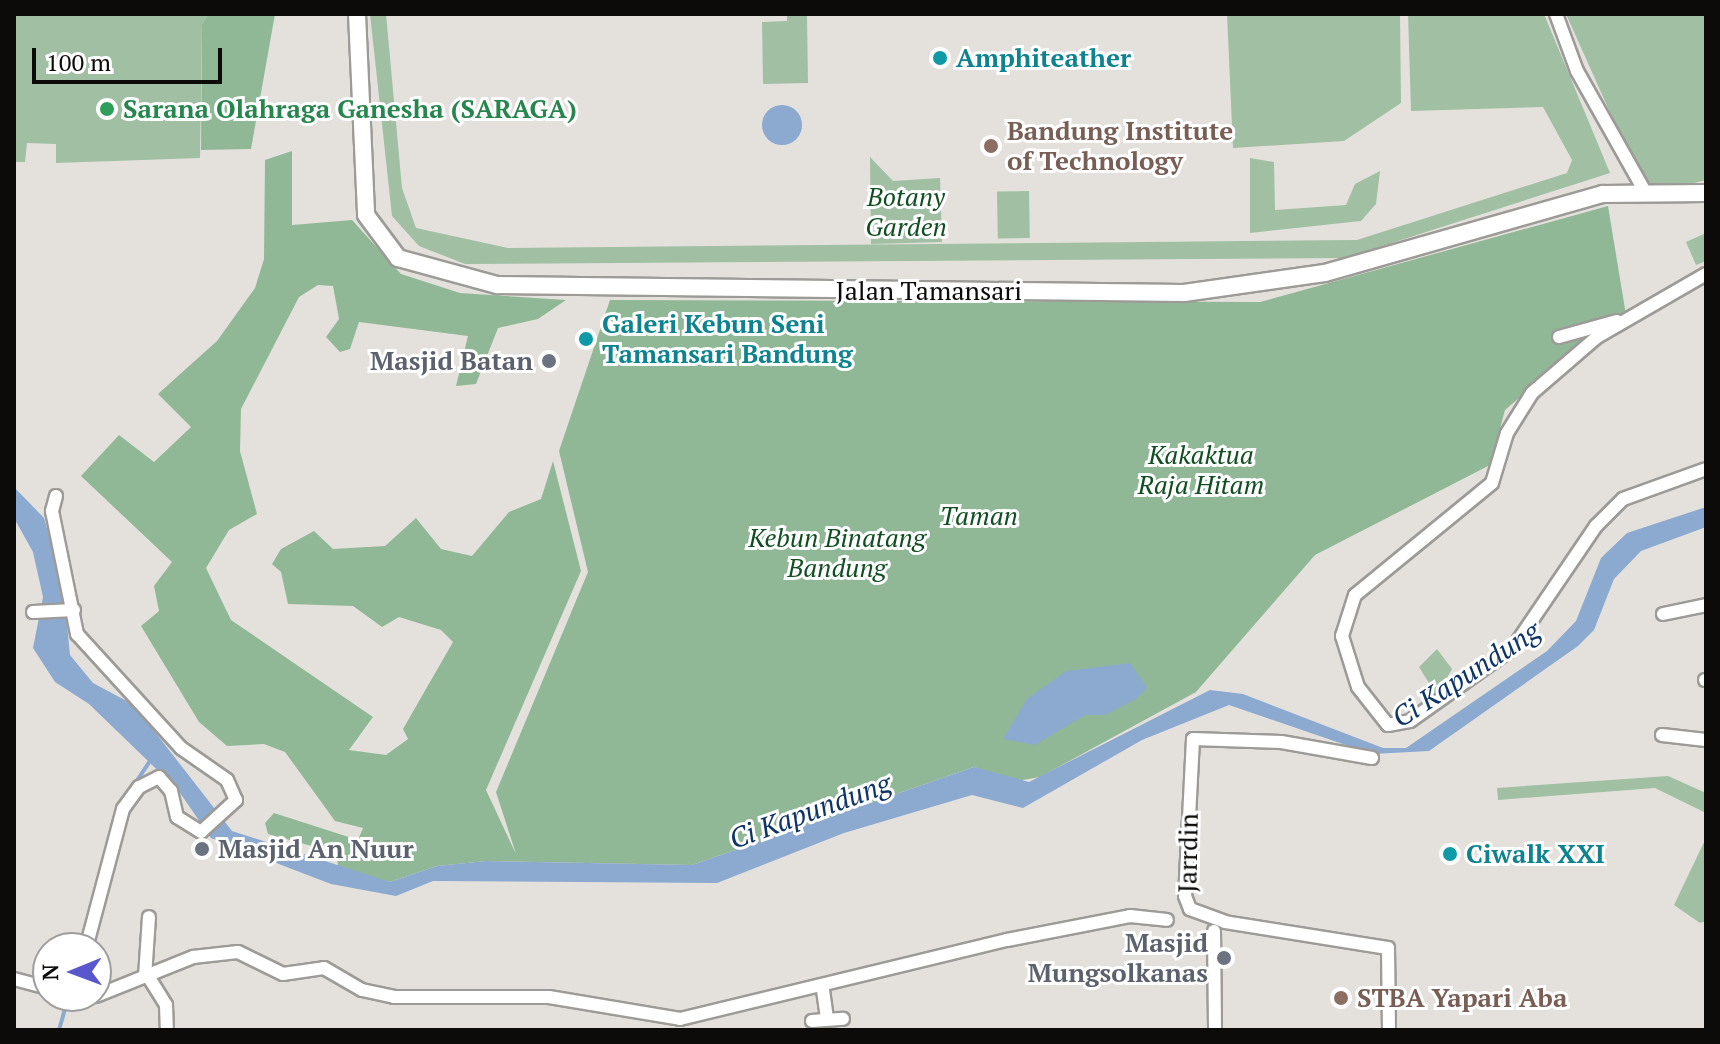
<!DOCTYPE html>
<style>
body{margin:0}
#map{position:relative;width:1720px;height:1044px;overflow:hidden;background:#e4e1dd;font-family:"PT Serif",serif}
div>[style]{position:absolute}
.green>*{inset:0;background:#a0bfa3;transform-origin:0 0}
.forest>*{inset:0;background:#91b896}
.water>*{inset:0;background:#8ca9d0}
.round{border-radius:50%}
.stream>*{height:4px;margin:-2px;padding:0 2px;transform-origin:2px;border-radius:2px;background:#8ca9d0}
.roads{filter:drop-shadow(2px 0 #9d9b97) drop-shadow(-2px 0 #9d9b97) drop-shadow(0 2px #9d9b97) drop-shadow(0 -2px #9d9b97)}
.minor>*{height:12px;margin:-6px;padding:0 6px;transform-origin:6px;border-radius:6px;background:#fff}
.major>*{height:16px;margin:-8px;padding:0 8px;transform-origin:8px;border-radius:8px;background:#fff}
.dots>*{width:22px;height:22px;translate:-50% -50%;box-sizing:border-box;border:4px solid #fff;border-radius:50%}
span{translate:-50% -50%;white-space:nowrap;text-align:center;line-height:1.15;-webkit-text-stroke:6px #fff;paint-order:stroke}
.culture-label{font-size:26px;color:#0d838f;font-weight:700}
.left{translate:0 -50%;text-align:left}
.leisure-label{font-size:26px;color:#27864d;font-weight:700}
.education-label{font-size:26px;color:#785e54;font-weight:700}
.park-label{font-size:26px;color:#114e22;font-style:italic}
.street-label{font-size:26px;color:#0c0b0a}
.worship-label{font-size:26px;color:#5b616d;font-weight:700}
.right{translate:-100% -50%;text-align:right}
.water-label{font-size:28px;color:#0e3565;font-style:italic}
.frame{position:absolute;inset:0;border:16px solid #0c0b0a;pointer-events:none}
.north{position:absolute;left:32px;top:932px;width:80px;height:80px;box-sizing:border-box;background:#fff;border:2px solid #9e9d9d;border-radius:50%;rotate:269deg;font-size:22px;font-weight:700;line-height:32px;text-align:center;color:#0c0b0a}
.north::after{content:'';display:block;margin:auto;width:28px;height:36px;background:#5a56ce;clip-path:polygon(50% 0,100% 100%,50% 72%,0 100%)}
.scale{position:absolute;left:32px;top:48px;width:190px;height:36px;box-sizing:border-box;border:4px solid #0c0b0a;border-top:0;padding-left:10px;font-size:24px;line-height:28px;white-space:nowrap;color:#0c0b0a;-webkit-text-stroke:6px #fff;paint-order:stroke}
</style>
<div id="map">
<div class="green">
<div style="clip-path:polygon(14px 14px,208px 14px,202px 24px,200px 158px,56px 163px,56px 144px,27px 143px,25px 162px,14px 162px)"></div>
<div style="clip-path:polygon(370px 14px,386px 14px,402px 188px,416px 228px,508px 248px,1357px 240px,1567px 173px,1572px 160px,1543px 107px,1411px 111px,1408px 14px,1544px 14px,1610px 173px,1345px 258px,465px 264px,419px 246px,392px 216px)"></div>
<div style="clip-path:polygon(787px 14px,807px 14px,808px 83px,763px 84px,762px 22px,787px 21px)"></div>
<div style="clip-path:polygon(1227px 14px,1400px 14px,1401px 103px,1344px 141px,1233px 148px)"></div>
<div style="clip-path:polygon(1566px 14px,1706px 14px,1706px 180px,1647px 195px)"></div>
<div style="clip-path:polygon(870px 157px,893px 181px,940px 178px,942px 242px,871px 244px)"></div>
<div style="clip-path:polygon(1250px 158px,1274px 162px,1275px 210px,1346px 205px,1355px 184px,1380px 171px,1376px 204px,1361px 221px,1250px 233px)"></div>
<div style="left:1029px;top:191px;width:47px;height:32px;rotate:89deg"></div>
<div style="clip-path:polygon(1706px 233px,1706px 261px,1696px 265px,1686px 242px)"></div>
<div style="clip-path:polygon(1437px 649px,1452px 669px,1437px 696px,1419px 667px)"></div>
<div style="clip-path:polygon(1668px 776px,1706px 793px,1706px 813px,1655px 788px,1498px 800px,1497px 788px)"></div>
<div style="clip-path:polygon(1706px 838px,1706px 921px,1700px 923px,1674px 905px)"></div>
</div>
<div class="forest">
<div style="clip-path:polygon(208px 14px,275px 14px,251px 149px,201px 150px,202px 24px)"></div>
<div style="clip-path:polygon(292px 151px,292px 225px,352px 220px,401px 274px,460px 293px,566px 300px,538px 319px,498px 328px,476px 384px,456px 386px,468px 336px,359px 322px,350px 349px,340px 352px,326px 337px,339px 319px,333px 286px,318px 285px,299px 297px,241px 409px,240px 451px,257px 514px,229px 530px,206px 568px,231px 620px,373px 717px,349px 750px,386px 755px,408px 739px,403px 729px,453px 642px,441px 630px,399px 617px,382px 627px,353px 606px,288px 604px,281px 572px,272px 564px,281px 549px,314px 531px,333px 549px,385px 546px,416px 518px,441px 549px,472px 556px,509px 512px,541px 499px,553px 461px,581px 571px,486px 790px,516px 854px,496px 792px,588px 572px,559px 451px,610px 300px,1260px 302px,1608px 206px,1626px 315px,1597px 321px,1598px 330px,1505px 410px,1490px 465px,1315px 555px,1196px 692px,1040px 777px,1017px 781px,974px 767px,692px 865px,486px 861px,437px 866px,390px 882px,338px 868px,337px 853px,268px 834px,265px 823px,274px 813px,358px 840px,363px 828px,335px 821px,285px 752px,264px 744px,227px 746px,199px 722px,141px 626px,159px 611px,154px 586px,172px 562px,81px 476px,119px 435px,154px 462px,191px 427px,158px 394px,217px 341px,255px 288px,264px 259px,265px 160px)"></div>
</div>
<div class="water">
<div class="round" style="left:762px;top:105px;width:40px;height:40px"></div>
<div style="clip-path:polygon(14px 487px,44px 518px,63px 584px,70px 655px,93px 683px,134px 705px,232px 831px,390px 882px,437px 866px,486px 861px,692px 865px,974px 767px,1029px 782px,1210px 690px,1243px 694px,1383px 748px,1406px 748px,1547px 651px,1576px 621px,1601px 558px,1627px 533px,1706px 507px,1706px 527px,1641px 551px,1614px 579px,1594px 630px,1578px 646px,1429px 751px,1372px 754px,1229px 705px,1142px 740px,1023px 808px,972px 795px,844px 833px,717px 883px,433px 881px,396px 896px,331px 884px,211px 838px,178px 790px,89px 704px,55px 682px,33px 648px,43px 597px,33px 552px,14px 518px)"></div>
<div style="clip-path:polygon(1130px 663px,1147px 688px,1136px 699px,1105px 715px,1085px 715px,1035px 745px,1003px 739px,1027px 699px,1066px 671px)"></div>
</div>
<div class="stream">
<div style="left:122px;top:803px;width:54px;rotate:-56.3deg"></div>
<div style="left:51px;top:996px;width:17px;rotate:24deg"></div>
<div style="left:112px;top:996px;width:35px;rotate:-24deg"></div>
<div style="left:797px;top:996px;width:21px;rotate:-11deg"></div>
<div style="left:66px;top:1007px;width:35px;rotate:-12deg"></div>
<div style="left:59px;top:1030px;width:35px;rotate:-74deg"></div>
</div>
<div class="roads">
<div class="minor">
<div style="left:1556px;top:14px;width:61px;rotate:69.8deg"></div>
<div style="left:1577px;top:71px;width:142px;rotate:60.6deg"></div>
<div style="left:1706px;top:274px;width:126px;rotate:150deg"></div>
<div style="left:1597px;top:337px;width:86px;rotate:139.3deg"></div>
<div style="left:1532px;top:393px;width:47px;rotate:122deg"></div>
<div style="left:1507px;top:433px;width:52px;rotate:106.7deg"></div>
<div style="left:1492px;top:483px;width:177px;rotate:140.7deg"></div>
<div style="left:1355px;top:595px;width:43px;rotate:107.6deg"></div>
<div style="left:1342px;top:636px;width:53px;rotate:72.6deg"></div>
<div style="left:1358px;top:687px;width:48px;rotate:51.7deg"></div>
<div style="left:1388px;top:725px;width:22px;rotate:-10deg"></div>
<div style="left:1410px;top:721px;width:126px;rotate:-35.3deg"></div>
<div style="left:1513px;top:648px;width:148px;rotate:-55.8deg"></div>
<div style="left:1596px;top:526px;width:38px;rotate:-45deg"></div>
<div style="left:1623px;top:499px;width:88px;rotate:-19.9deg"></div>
<div style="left:1559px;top:337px;width:60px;rotate:-15.4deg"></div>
<div style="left:56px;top:496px;width:16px;rotate:105deg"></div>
<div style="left:52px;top:511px;width:126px;rotate:78.5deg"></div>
<div style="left:77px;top:634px;width:154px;rotate:47.6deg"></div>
<div style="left:181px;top:748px;width:56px;rotate:34.8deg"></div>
<div style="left:227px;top:780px;width:22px;rotate:66deg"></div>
<div style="left:236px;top:800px;width:47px;rotate:137.6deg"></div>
<div style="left:201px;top:832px;width:28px;rotate:-148deg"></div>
<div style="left:177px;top:817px;width:27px;rotate:-103deg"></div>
<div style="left:171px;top:791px;width:18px;rotate:-131deg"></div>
<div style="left:159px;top:777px;width:22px;rotate:153deg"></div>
<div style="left:139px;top:787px;width:27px;rotate:126deg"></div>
<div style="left:123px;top:809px;width:144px;rotate:104.9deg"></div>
<div style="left:33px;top:612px;width:41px;rotate:-2.8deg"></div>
<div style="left:1663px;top:614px;width:44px;rotate:-11.8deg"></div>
<div style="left:1705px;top:680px;width:1px"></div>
<div style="left:1662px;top:735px;width:44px;rotate:6.5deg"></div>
<div style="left:1372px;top:758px;width:92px;rotate:-170deg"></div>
<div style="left:1281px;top:742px;width:88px;rotate:-178deg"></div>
<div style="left:1193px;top:739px;width:157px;rotate:92.9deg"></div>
<div style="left:1185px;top:896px;width:14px;rotate:69deg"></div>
<div style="left:1190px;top:909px;width:37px;rotate:20deg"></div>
<div style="left:1225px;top:922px;width:165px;rotate:9.1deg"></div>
<div style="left:1388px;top:948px;width:82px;rotate:89.3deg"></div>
<div style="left:1214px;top:931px;width:99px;rotate:89.4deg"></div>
<div style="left:148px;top:976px;width:34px;rotate:58deg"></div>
<div style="left:166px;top:1005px;width:25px;rotate:88deg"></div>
<div style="left:145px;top:977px;width:60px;rotate:-86.2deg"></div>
<div style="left:14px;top:979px;width:35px;rotate:15deg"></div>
<div style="left:823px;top:990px;width:28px;rotate:82deg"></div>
<div style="left:75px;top:996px;width:19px"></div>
<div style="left:96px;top:996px;width:105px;rotate:-21.9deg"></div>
<div style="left:193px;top:957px;width:45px;rotate:-6.3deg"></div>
<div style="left:238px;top:952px;width:50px;rotate:26.1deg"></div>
<div style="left:283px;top:974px;width:41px;rotate:-8.3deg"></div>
<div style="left:324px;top:968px;width:44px;rotate:30.1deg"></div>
<div style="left:362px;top:990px;width:33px;rotate:12deg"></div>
<div style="left:394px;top:997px;width:155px"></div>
<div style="left:549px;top:997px;width:133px;rotate:9.5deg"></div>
<div style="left:680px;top:1019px;width:336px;rotate:-13.6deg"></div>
<div style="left:1007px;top:940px;width:125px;rotate:-11deg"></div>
<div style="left:1130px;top:916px;width:37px;rotate:6deg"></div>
<div style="left:812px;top:1021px;width:31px;rotate:-4deg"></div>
</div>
<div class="major">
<div style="left:357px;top:14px;width:201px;rotate:87.4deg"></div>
<div style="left:366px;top:215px;width:54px;rotate:53.3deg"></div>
<div style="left:398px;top:258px;width:103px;rotate:15.3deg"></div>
<div style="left:497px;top:285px;width:687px;rotate:0.67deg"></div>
<div style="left:1184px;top:293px;width:142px;rotate:-8.1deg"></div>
<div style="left:1325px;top:273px;width:289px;rotate:-15.9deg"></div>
<div style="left:1603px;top:194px;width:103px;rotate:-0.6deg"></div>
</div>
</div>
<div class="dots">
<div style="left:940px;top:58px;background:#0f9aa8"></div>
<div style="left:107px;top:109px;background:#2e9e5b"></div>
<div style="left:991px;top:146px;background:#8d6e63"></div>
<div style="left:586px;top:339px;background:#0f9aa8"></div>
<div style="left:549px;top:361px;background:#6b7280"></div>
<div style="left:202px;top:849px;background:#6b7280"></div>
<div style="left:1450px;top:854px;background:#0f9aa8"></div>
<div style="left:1224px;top:958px;background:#6b7280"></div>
<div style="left:1341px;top:998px;background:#8d6e63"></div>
</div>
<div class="culture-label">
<span class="left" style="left:956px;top:58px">Amphiteather</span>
<span class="left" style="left:602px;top:339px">Galeri Kebun Seni<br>Tamansari Bandung</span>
<span class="left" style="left:1466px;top:854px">Ciwalk XXI</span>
</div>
<div class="leisure-label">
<span class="left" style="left:123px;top:109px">Sarana Olahraga Ganesha (SARAGA)</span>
</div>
<div class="education-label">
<span class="left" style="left:1007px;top:146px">Bandung Institute<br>of Technology</span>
<span class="left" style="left:1357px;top:998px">STBA Yapari Aba</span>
</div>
<div class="park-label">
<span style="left:906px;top:212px">Botany<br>Garden</span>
<span style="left:1201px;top:470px">Kakaktua<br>Raja Hitam</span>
<span style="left:979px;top:516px">Taman</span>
<span style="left:837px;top:553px">Kebun Binatang<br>Bandung</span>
</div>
<div class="street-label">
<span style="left:929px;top:291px">Jalan Tamansari</span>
<span style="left:1188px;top:853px;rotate:-89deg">Jarrdin</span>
</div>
<div class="worship-label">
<span class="right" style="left:533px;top:361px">Masjid Batan</span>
<span class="left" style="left:218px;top:849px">Masjid An Nuur</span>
<span class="right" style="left:1208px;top:958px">Masjid<br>Mungsolkanas</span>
</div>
<div class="water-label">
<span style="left:1466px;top:674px;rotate:-33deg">Ci Kapundung</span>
<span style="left:810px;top:811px;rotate:-20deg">Ci Kapundung</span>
</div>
<div class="frame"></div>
<div class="north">N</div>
<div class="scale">100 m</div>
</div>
